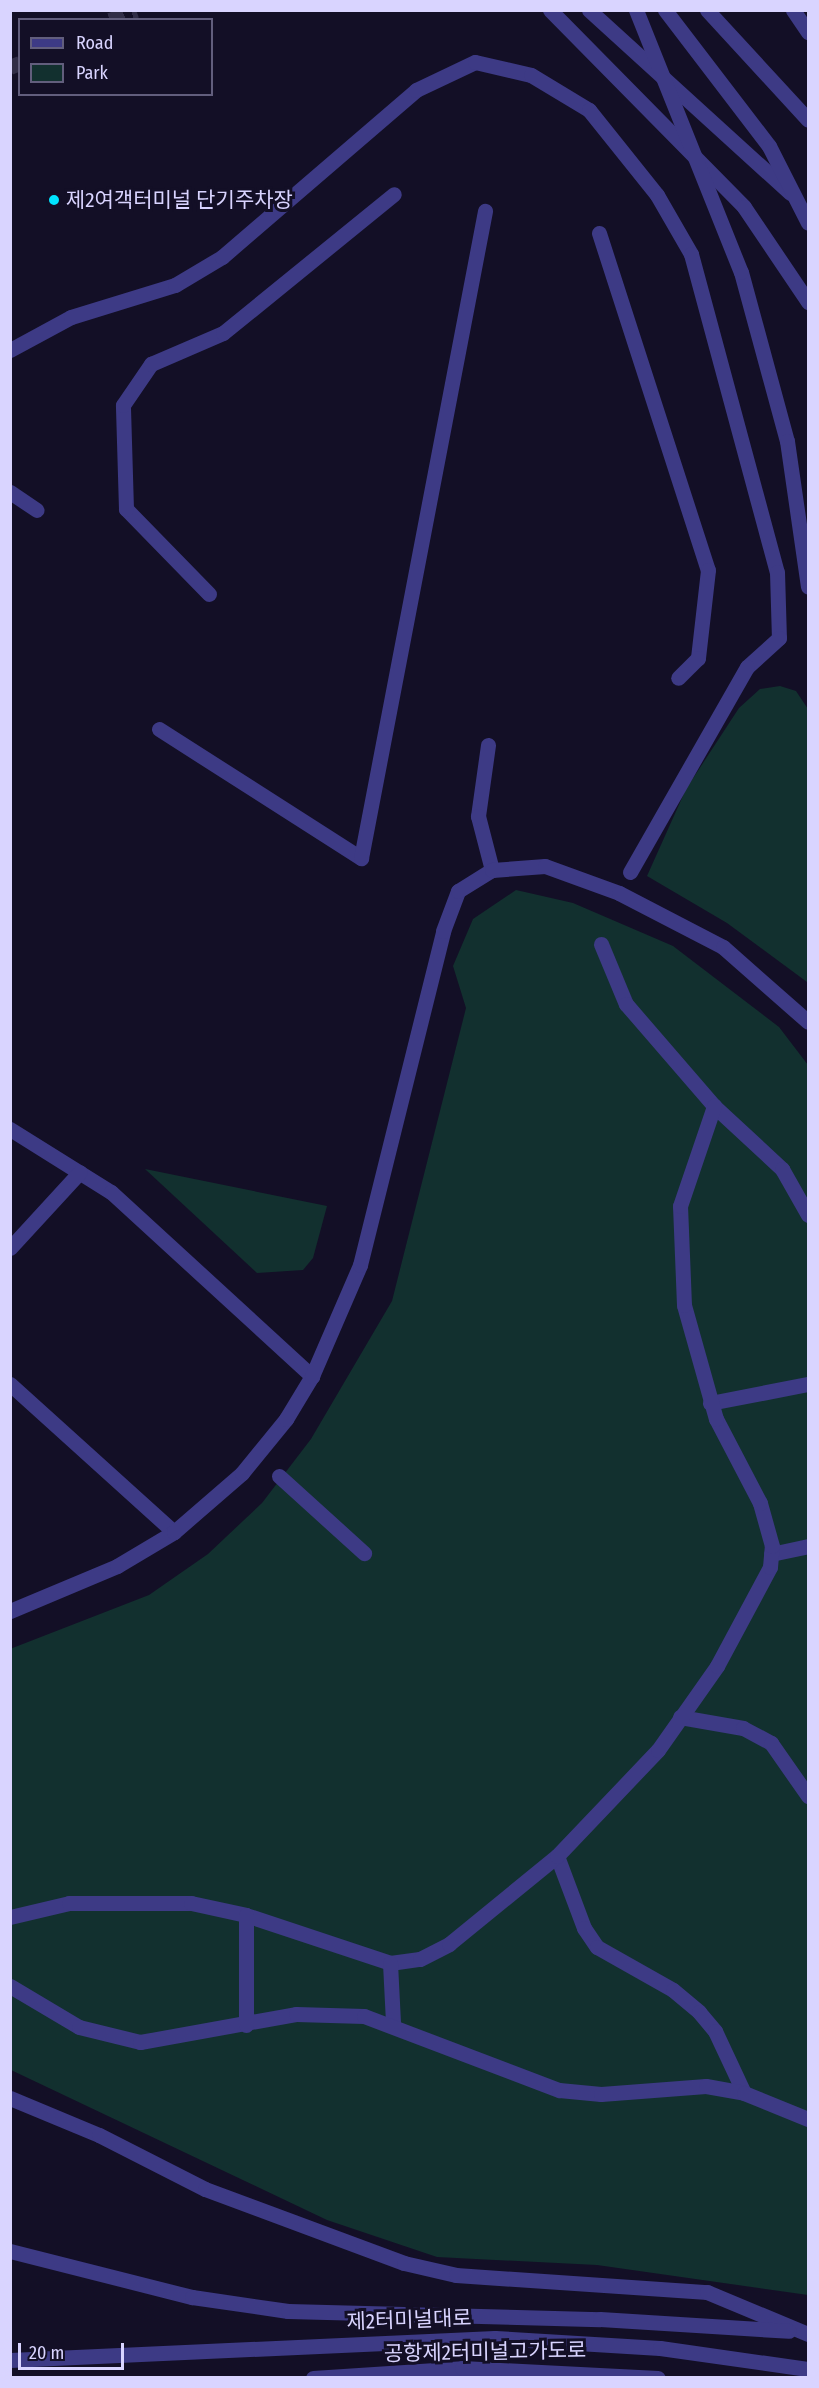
<!DOCTYPE html>
<meta charset="utf-8">
<style>
body{margin:0}
#map{position:relative;width:819px;height:2388px;overflow:hidden;background:#130f26;font-family:"Fira Sans Condensed","Noto Sans KR",sans-serif}
div>[style]{position:absolute}
.green>*{inset:0;background:#12302f}
.minor-tunnel>*{height:15px;margin-top:-7.5px;transform-origin:0;background:repeating-linear-gradient(90deg,#312d47 0 15px,transparent 0 23px)}
.minor>*{height:15px;margin:-7.5px;padding:0 7.5px;transform-origin:7.5px;border-radius:7.5px;background:#3d3a85}
.minor-bridge>*{height:15px;margin:-7.5px;padding:0 7.5px;transform-origin:7.5px;border-radius:7.5px;background:#3d3a85}
.dots>*{width:16px;height:16px;translate:-50% -50%;box-sizing:border-box;border:3px solid #130f26;border-radius:50%}
span{translate:-50% -50%;white-space:nowrap;text-align:center;line-height:1.15;-webkit-text-stroke:6px #130f26;paint-order:stroke}
.poi-label{font-size:21px;color:#d9d4ff}
.left{translate:0 -50%;text-align:left}
.street-label{font-size:21px;color:#d9d4ff}
.frame{position:absolute;inset:0;border:12px solid #d9d4ff;pointer-events:none}
.legend{position:absolute;left:18px;top:18px;width:195px;height:78px;box-sizing:border-box;background:#130f26;border:2px solid #625e7d;margin:0;padding:8px 10px;list-style:none;font-size:18px;color:#d9d4ff}
.legend li{display:flex;align-items:center;gap:12px;height:30px}
.legend b{width:30px;border:2px solid #625e7d}
.scale{position:absolute;left:18px;top:2343px;width:106px;height:27px;box-sizing:border-box;border:3px solid #d9d4ff;border-top:0;padding-left:8px;font-size:18px;line-height:21px;white-space:nowrap;color:#d9d4ff;-webkit-text-stroke:4px #130f26;paint-order:stroke}
</style>
<div id="map">
<div class="green">
<div style="clip-path:polygon(780px 686px,796px 691px,808px 709px,807px 982px,727px 923px,647px 876px,686px 789px,739px 708px,760px 689px)"></div>
<div style="clip-path:polygon(516px 890px,573px 903px,673px 946px,779px 1027px,808px 1065px,808px 2295px,597px 2265px,437px 2257px,327px 2220px,11px 2070px,10px 1649px,149px 1595px,208px 1554px,262px 1503px,311px 1439px,392px 1301px,466px 1008px,453px 966px,473px 919px)"></div>
<div style="clip-path:polygon(145px 1169px,327px 1206px,313px 1258px,303px 1270px,257px 1273px)"></div>
</div>
<div class="minor-tunnel">
<div style="left:110px;top:20px;width:28px;rotate:-21deg"></div>
<div style="left:10px;top:67px;width:11px;rotate:-22deg"></div>
</div>
<div class="minor">
<div style="left:550px;top:10px;width:276px;rotate:45.4deg"></div>
<div style="left:744px;top:207px;width:115px;rotate:56deg"></div>
<div style="left:589px;top:10px;width:272px;rotate:42.3deg"></div>
<div style="left:665px;top:10px;width:171px;rotate:52.6deg"></div>
<div style="left:769px;top:146px;width:86px;rotate:63.1deg"></div>
<div style="left:707px;top:10px;width:149px;rotate:47.4deg"></div>
<div style="left:793px;top:10px;width:27px;rotate:56deg"></div>
<div style="left:599px;top:233px;width:354px;rotate:72.1deg"></div>
<div style="left:708px;top:570px;width:89px;rotate:96.5deg"></div>
<div style="left:698px;top:658px;width:28px;rotate:135deg"></div>
<div style="left:741px;top:272px;width:175px;rotate:74.8deg"></div>
<div style="left:787px;top:441px;width:147px;rotate:81.8deg"></div>
<div style="left:10px;top:350px;width:69px;rotate:-28.4deg"></div>
<div style="left:71px;top:317px;width:109px;rotate:-17.1deg"></div>
<div style="left:175px;top:285px;width:55px;rotate:-30.8deg"></div>
<div style="left:222px;top:257px;width:256px;rotate:-40.7deg"></div>
<div style="left:416px;top:90px;width:65px;rotate:-25.4deg"></div>
<div style="left:475px;top:62px;width:57px;rotate:13.1deg"></div>
<div style="left:531px;top:75px;width:68px;rotate:31.1deg"></div>
<div style="left:589px;top:110px;width:109px;rotate:51.3deg"></div>
<div style="left:657px;top:195px;width:68px;rotate:60deg"></div>
<div style="left:691px;top:254px;width:329px;rotate:74.9deg"></div>
<div style="left:777px;top:572px;width:66px;rotate:88.3deg"></div>
<div style="left:779px;top:638px;width:43px;rotate:137.8deg"></div>
<div style="left:747px;top:667px;width:236px;rotate:119.7deg"></div>
<div style="left:10px;top:492px;width:32px;rotate:34deg"></div>
<div style="left:209px;top:594px;width:119px;rotate:-134.3deg"></div>
<div style="left:126px;top:509px;width:104px;rotate:-91.7deg"></div>
<div style="left:123px;top:405px;width:50px;rotate:-55.7deg"></div>
<div style="left:151px;top:364px;width:78px;rotate:-23.3deg"></div>
<div style="left:223px;top:333px;width:220px;rotate:-39.1deg"></div>
<div style="left:159px;top:729px;width:240px;rotate:32.6deg"></div>
<div style="left:361px;top:858px;width:659px;rotate:-79.15deg"></div>
<div style="left:488px;top:745px;width:72px;rotate:98deg"></div>
<div style="left:478px;top:816px;width:56px;rotate:75.5deg"></div>
<div style="left:601px;top:944px;width:65px;rotate:67.4deg"></div>
<div style="left:626px;top:1004px;width:135px;rotate:49.2deg"></div>
<div style="left:714px;top:1106px;width:93px;rotate:42.8deg"></div>
<div style="left:782px;top:1169px;width:53px;rotate:60.5deg"></div>
<div style="left:10px;top:1129px;width:119px;rotate:32deg"></div>
<div style="left:111px;top:1192px;width:273px;rotate:42.5deg"></div>
<div style="left:10px;top:1248px;width:103px;rotate:-47.4deg"></div>
<div style="left:10px;top:1384px;width:221px;rotate:42.1deg"></div>
<div style="left:710px;top:1403px;width:100px;rotate:-11deg"></div>
<div style="left:279px;top:1476px;width:115px;rotate:42.2deg"></div>
<div style="left:771px;top:1554px;width:38px;rotate:-12deg"></div>
<div style="left:10px;top:1611px;width:116px;rotate:-22.8deg"></div>
<div style="left:117px;top:1566px;width:66px;rotate:-30.8deg"></div>
<div style="left:174px;top:1532px;width:90px;rotate:-40.9deg"></div>
<div style="left:242px;top:1473px;width:70px;rotate:-50.8deg"></div>
<div style="left:286px;top:1419px;width:50px;rotate:-58.8deg"></div>
<div style="left:312px;top:1376px;width:121px;rotate:-66.6deg"></div>
<div style="left:360px;top:1265px;width:344px;rotate:-76deg"></div>
<div style="left:443px;top:931px;width:43px;rotate:-69.4deg"></div>
<div style="left:458px;top:891px;width:40px;rotate:-32deg"></div>
<div style="left:492px;top:870px;width:53px;rotate:-4.3deg"></div>
<div style="left:545px;top:866px;width:79px;rotate:20deg"></div>
<div style="left:619px;top:893px;width:117px;rotate:27.4deg"></div>
<div style="left:723px;top:947px;width:113px;rotate:41.4deg"></div>
<div style="left:680px;top:1717px;width:64px;rotate:9.9deg"></div>
<div style="left:743px;top:1728px;width:32px;rotate:28deg"></div>
<div style="left:771px;top:1743px;width:65px;rotate:55.1deg"></div>
<div style="left:557px;top:1856px;width:77px;rotate:69.4deg"></div>
<div style="left:584px;top:1928px;width:23px;rotate:56deg"></div>
<div style="left:597px;top:1947px;width:87px;rotate:29.5deg"></div>
<div style="left:673px;top:1990px;width:34px;rotate:40deg"></div>
<div style="left:699px;top:2012px;width:25px;rotate:50deg"></div>
<div style="left:715px;top:2031px;width:68px;rotate:64.9deg"></div>
<div style="left:10px;top:1917px;width:61px;rotate:-13.3deg"></div>
<div style="left:69px;top:1903px;width:122px"></div>
<div style="left:191px;top:1903px;width:56px;rotate:12.3deg"></div>
<div style="left:246px;top:1915px;width:152px;rotate:18.4deg"></div>
<div style="left:390px;top:1963px;width:30px;rotate:-8deg"></div>
<div style="left:420px;top:1959px;width:33px;rotate:-27deg"></div>
<div style="left:449px;top:1944px;width:139px;rotate:-39.2deg"></div>
<div style="left:557px;top:1856px;width:146px;rotate:-46.4deg"></div>
<div style="left:658px;top:1750px;width:103px;rotate:-54.9deg"></div>
<div style="left:717px;top:1666px;width:112px;rotate:-61.8deg"></div>
<div style="left:770px;top:1567px;width:21px;rotate:-85deg"></div>
<div style="left:772px;top:1546px;width:45px;rotate:-105.6deg"></div>
<div style="left:760px;top:1503px;width:95px;rotate:-117.6deg"></div>
<div style="left:716px;top:1419px;width:118px;rotate:-105.7deg"></div>
<div style="left:684px;top:1305px;width:99px;rotate:-92.3deg"></div>
<div style="left:680px;top:1206px;width:106px;rotate:-71.2deg"></div>
<div style="left:390px;top:1963px;width:60px;rotate:87.1deg"></div>
<div style="left:10px;top:1986px;width:80px;rotate:30.7deg"></div>
<div style="left:79px;top:2027px;width:63px;rotate:13.8deg"></div>
<div style="left:140px;top:2042px;width:158px;rotate:-10.2deg"></div>
<div style="left:296px;top:2014px;width:68px;rotate:1.7deg"></div>
<div style="left:364px;top:2016px;width:209px;rotate:20.8deg"></div>
<div style="left:559px;top:2090px;width:42px;rotate:5.4deg"></div>
<div style="left:601px;top:2094px;width:105px;rotate:-4.4deg"></div>
<div style="left:706px;top:2086px;width:39px;rotate:10deg"></div>
<div style="left:744px;top:2093px;width:69px;rotate:22.1deg"></div>
<div style="left:246px;top:2025px;width:110px;rotate:-90deg"></div>
<div style="left:10px;top:2098px;width:96px;rotate:22.6deg"></div>
<div style="left:99px;top:2135px;width:119px;rotate:27deg"></div>
<div style="left:205px;top:2189px;width:212px;rotate:20.4deg"></div>
<div style="left:404px;top:2263px;width:53px;rotate:13deg"></div>
<div style="left:456px;top:2275px;width:252px;rotate:3.9deg"></div>
<div style="left:707px;top:2292px;width:109px;rotate:22.6deg"></div>
<div style="left:10px;top:2251px;width:188px;rotate:14.2deg"></div>
<div style="left:192px;top:2297px;width:97px;rotate:8.3deg"></div>
<div style="left:288px;top:2311px;width:312px;rotate:1.5deg"></div>
<div style="left:600px;top:2319px;width:189px;rotate:3.6deg"></div>
<div style="left:10px;top:2360px;width:485px;rotate:-2.6deg"></div>
<div style="left:495px;top:2338px;width:165px;rotate:3.5deg"></div>
<div style="left:660px;top:2348px;width:149px;rotate:8.1deg"></div>
<div style="left:313px;top:2378px;width:149px;rotate:-3.8deg"></div>
<div style="left:462px;top:2368px;width:196px;rotate:2.9deg"></div>
</div>
<div class="minor-bridge">
<div style="left:636px;top:10px;width:282px;rotate:68.2deg"></div>
</div>
<div class="dots">
<div style="left:54px;top:200px;background:#00e5ff"></div>
</div>
<div class="poi-label">
<span class="left" style="left:66px;top:200px">제2여객터미널 단기주차장</span>
</div>
<div class="street-label">
<span style="left:409px;top:2320px;rotate:-2deg">제2터미널대로</span>
<span style="left:485px;top:2352px;rotate:-1deg">공항제2터미널고가도로</span>
</div>
<div class="frame"></div>
<ul class="legend">
<li><b style="height:8px;background:#3d3a85"></b>Road</li>
<li><b style="height:16px;background:#12302f"></b>Park</li>
</ul>
<div class="scale">20 m</div>
</div>
